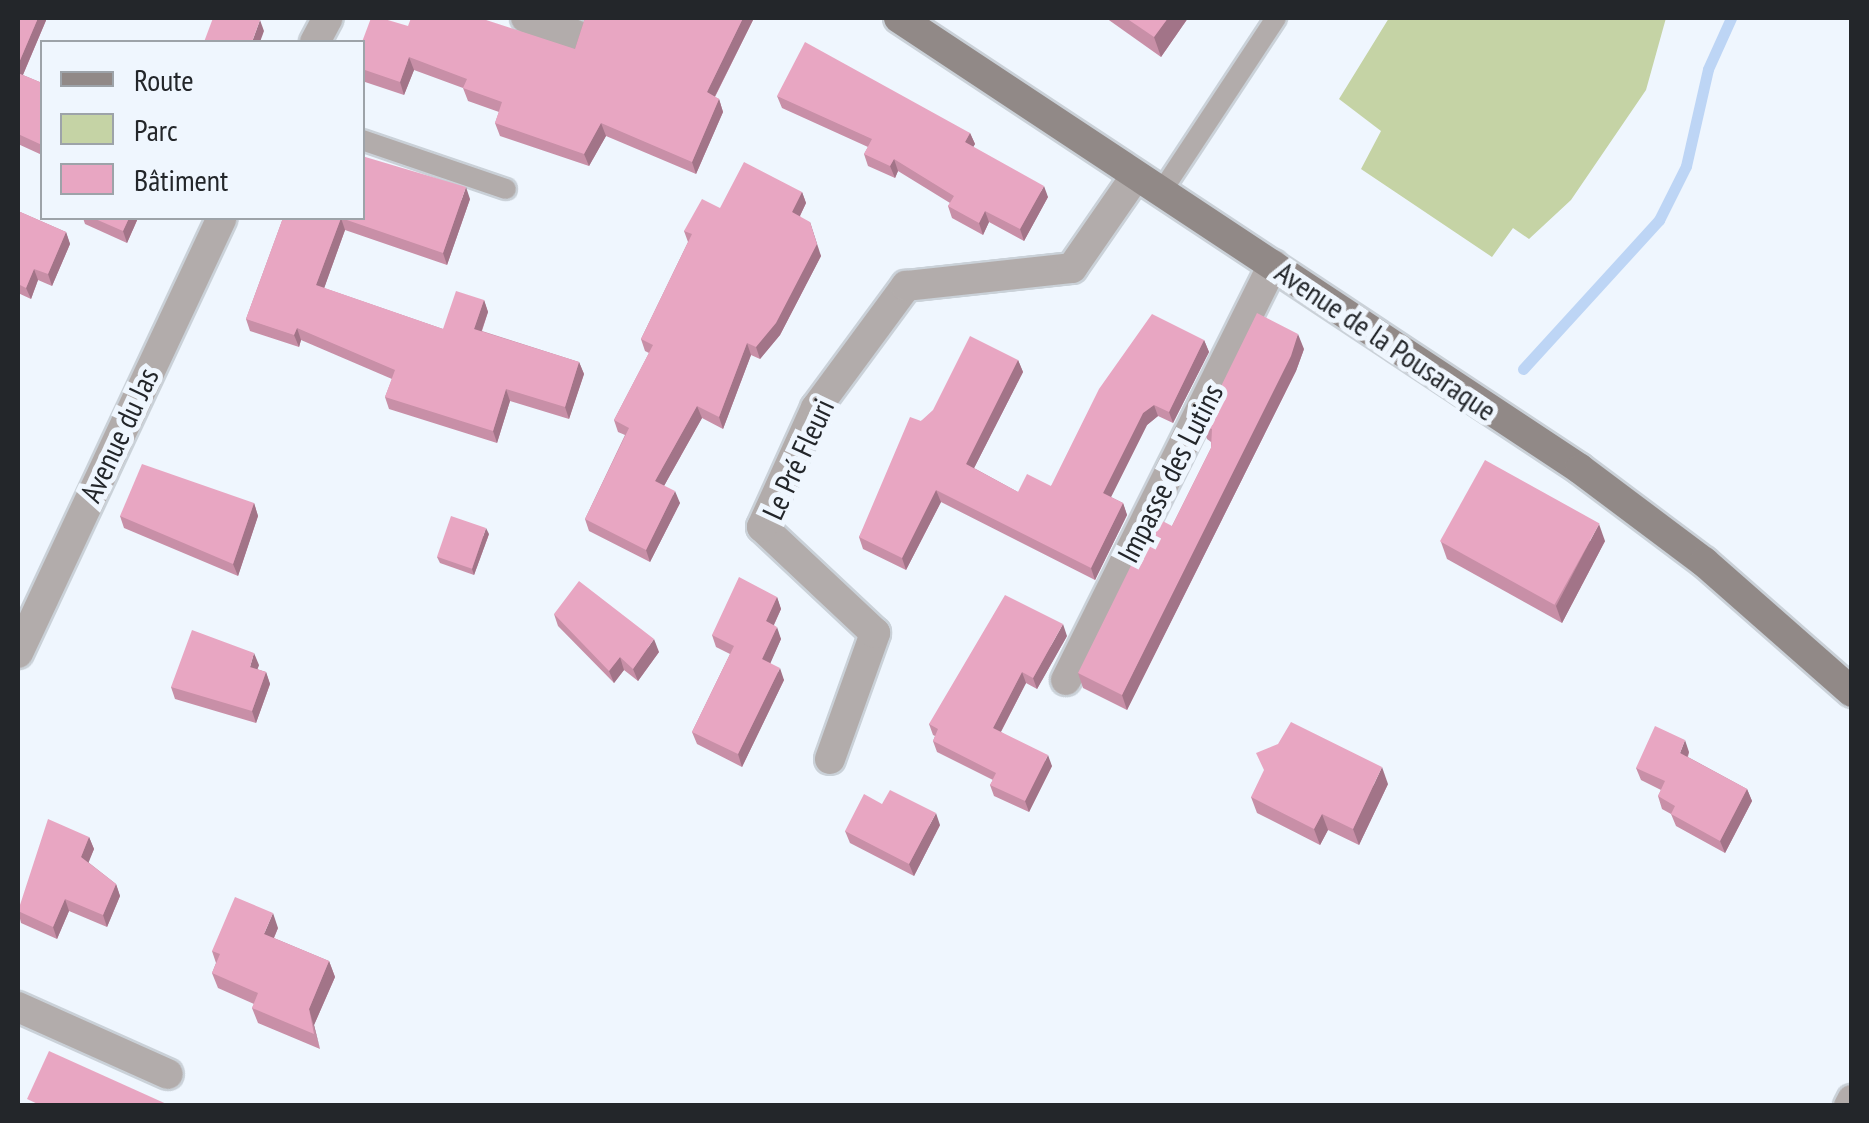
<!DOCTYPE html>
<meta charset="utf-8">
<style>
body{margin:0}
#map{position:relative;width:1869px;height:1123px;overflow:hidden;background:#eff6fe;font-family:"PT Sans Narrow",sans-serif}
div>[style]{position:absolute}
.green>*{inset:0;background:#c5d3a5}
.stream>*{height:11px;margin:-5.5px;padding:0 5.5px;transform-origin:5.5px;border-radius:5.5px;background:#bdd5f5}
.roads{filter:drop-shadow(2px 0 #cad1d8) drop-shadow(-2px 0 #cad1d8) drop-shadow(0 2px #cad1d8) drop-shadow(0 -2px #cad1d8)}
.lane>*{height:20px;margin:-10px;padding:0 10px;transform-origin:10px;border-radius:10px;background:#b2acab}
.street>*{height:30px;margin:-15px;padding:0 15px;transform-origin:15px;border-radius:15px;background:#b2acab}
.secondary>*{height:30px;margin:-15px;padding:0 15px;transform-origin:15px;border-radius:15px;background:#918987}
.wall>*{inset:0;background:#c88fa7}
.shaded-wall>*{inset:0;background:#a27488}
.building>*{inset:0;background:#e8a6c2;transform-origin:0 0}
span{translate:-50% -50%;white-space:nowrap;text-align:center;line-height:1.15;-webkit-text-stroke:10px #eff6fe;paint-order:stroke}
.street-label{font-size:30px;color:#23262a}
.frame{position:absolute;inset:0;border:20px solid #23262a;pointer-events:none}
.legend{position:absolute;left:40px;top:40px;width:325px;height:180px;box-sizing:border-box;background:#eff6fe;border:2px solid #9da3a9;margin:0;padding:12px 18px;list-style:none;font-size:30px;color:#23262a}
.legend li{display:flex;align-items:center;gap:20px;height:50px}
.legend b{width:50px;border:2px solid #9da3a9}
</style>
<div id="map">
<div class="green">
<div style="clip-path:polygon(1389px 18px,1666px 18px,1646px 90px,1571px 200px,1529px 239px,1513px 228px,1492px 257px,1361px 169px,1381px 131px,1339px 99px)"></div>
</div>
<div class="stream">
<div style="left:1523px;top:369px;width:202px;rotate:-47.6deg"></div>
<div style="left:1659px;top:220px;width:60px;rotate:-63.4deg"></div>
<div style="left:1686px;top:166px;width:99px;rotate:-77.2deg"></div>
<div style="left:1708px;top:69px;width:56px;rotate:-65.7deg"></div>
</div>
<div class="roads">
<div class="lane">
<div style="left:362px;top:140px;width:152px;rotate:18.8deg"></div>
<div style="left:1160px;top:194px;width:211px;rotate:-56.6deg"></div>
</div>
<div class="street">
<div style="left:526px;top:18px;width:53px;rotate:18.8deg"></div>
<div style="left:315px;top:42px;width:27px;rotate:-62deg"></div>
<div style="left:18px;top:653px;width:480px;rotate:-64.9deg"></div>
<div style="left:1066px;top:680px;width:464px;rotate:-63.5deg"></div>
<div style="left:830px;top:759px;width:134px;rotate:-70.3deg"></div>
<div style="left:875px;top:633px;width:155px;rotate:-136.8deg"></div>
<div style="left:762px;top:527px;width:131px;rotate:-65.6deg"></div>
<div style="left:816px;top:408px;width:152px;rotate:-53.6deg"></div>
<div style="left:906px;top:286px;width:167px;rotate:-6.2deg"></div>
<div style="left:1072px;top:268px;width:111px;rotate:-55.3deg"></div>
<div style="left:18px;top:1007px;width:164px;rotate:24.1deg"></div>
<div style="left:1849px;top:1106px;width:7px;rotate:-63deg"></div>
</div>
<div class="secondary">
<div style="left:899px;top:18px;width:817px;rotate:33.51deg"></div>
<div style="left:1580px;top:469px;width:155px;rotate:36.9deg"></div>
<div style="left:1704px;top:562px;width:197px;rotate:41.3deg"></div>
</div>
</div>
<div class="wall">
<div style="clip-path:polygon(18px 18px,47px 18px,23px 75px,42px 83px,42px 155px,18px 144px)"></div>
<div style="clip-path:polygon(585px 18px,754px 18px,715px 97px,719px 99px,723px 112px,696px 174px,606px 136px,589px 166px,500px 136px,495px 123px,499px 112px,468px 101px,463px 88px,414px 70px,404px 95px,362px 81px,362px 42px,408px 26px,575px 49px)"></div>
<div style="clip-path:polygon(1106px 18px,1188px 18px,1161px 57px)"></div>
<div style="clip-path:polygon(777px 96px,970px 133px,975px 144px,973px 147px,1048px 197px,1024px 241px,989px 222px,983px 235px,952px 218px,948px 206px,950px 203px,898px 171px,895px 178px,868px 166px,864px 154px,868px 147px,782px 108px)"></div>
<div style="clip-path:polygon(802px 192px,806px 203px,800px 216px,821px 256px,780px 335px,760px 359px,751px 355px,723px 429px,702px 418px,664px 486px,680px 503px,650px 562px,589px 531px,585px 519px,625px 435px,618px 432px,614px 420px,649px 353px,645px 351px,641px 339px,688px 242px,684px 231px,720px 208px)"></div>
<div style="clip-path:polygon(470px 199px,447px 265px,345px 230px,324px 288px,443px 329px,484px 300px,488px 312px,482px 331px,579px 362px,584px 374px,569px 419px,510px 401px,497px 443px,389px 409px,385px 397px,392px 379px,301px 340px,299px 347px,250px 331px,246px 319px,283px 218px)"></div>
<div style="clip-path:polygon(18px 211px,66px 232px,70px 244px,52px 286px,38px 280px,31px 299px,18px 293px)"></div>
<div style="clip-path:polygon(83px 218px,138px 218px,127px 243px,85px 224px)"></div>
<div style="clip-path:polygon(1204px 340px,1209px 352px,1173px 423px,1158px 416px,1147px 425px,1111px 497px,1123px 503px,1127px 515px,1095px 580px,941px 502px,906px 570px,863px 549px,859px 537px,921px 421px,1018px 360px,1023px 372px,974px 468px,1018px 492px,1051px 486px)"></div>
<div style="clip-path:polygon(1304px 349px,1296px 371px,1127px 710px,1083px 688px,1078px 673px,1172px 526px,1211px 448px,1211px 442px,1207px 439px,1202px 425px)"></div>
<div style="clip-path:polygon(254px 503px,258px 516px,238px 576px,124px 528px,120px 516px)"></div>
<div style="clip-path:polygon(489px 534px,474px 575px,440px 563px,437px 557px)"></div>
<div style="clip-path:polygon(1605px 541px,1562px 623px,1447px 559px,1441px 542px)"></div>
<div style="clip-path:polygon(777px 597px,781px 609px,774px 625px,781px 639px,770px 663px,784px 680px,742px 767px,697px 744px,692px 732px,730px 654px,716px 647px,712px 635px)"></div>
<div style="clip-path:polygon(554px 614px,659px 652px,638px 681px,624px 670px,614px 683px,558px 626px)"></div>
<div style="clip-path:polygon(1067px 636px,1037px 689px,1026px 683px,1001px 732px,1052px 766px,1029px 812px,994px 796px,990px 785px,993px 780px,937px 752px,933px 741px,935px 736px,933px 735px,929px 724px)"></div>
<div style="clip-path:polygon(259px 665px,257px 669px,266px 672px,270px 684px,256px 723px,175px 699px,171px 687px)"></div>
<div style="clip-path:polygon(1689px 752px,1688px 757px,1747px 789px,1752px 801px,1725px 853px,1676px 826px,1671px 814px,1662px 809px,1658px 796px,1661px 790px,1641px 780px,1636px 768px)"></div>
<div style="clip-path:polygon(1388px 784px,1359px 845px,1328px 830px,1320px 845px,1257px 813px,1251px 797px)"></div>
<div style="clip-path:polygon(940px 825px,914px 876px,850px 843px,845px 831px)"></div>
<div style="clip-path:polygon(89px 837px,94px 849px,88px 862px,116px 884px,120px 896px,107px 927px,69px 911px,57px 939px,21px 923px,18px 910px)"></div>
<div style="clip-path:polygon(278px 928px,274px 938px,329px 961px,335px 977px,314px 1025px,320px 1049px,258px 1023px,252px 1008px,254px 1004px,218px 988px,212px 973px,216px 963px,212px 951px)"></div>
</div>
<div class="shaded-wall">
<div style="clip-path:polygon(38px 18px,47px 18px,19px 84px,18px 65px)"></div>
<div style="clip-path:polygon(743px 18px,754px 18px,711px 104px,707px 92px)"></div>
<div style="clip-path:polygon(1168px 18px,1188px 18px,1161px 57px,1154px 37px)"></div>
<div style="clip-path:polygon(260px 20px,264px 31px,260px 42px,252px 42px)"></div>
<div style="clip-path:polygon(409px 57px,414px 70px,404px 95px,400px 82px)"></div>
<div style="clip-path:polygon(719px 99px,723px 112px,696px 174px,692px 162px)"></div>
<div style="clip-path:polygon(601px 123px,606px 136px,589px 166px,584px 154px)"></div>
<div style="clip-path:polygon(970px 133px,975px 144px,969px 154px,965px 142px)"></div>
<div style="clip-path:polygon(894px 159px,898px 171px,895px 178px,890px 166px)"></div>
<div style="clip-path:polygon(1044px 186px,1048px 197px,1024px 241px,1020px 229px)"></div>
<div style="clip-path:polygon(466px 187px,470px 199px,447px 265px,443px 253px)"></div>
<div style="clip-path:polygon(802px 192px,806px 203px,796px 224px,792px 212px)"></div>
<div style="clip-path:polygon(985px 211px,989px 222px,983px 235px,979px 223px)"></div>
<div style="clip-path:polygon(129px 218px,138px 218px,127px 243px,123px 231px)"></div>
<div style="clip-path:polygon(341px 218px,345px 230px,321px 297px,316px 285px)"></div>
<div style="clip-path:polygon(810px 222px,821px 256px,780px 335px,760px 359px,756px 347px)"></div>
<div style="clip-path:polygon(66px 232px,70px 244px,52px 286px,48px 274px)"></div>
<div style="clip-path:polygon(34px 269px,38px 280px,31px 299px,26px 288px)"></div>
<div style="clip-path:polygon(484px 300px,488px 312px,478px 341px,474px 329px)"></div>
<div style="clip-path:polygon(297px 328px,301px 340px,299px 347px,294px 335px)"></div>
<div style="clip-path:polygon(1298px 334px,1304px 349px,1296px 371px,1127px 710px,1122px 695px)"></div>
<div style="clip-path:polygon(1204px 340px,1209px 352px,1173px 423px,1169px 412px)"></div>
<div style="clip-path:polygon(747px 343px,751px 355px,723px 429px,719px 417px)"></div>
<div style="clip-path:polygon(1018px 360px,1023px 372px,970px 476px,966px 464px)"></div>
<div style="clip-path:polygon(579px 362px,584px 374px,569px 419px,565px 407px)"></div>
<div style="clip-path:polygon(506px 389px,510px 401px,497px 443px,493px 431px)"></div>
<div style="clip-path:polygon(1154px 405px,1158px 416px,1147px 425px,1107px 505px,1103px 493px,1143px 413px)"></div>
<div style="clip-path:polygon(697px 406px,702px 418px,660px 493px,655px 481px)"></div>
<div style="clip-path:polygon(936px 490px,941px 502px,906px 570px,902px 558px)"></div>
<div style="clip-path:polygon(675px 491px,680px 503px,650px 562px,646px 550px)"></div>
<div style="clip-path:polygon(254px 503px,258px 516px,238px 576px,233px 564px)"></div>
<div style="clip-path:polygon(1123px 503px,1127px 515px,1095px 580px,1091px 568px)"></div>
<div style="clip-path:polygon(1599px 524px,1605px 541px,1562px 623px,1556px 606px)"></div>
<div style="clip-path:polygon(486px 528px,489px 534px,474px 575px,472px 569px)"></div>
<div style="clip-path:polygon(777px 597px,781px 609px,770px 633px,766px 621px)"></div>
<div style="clip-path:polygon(1063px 624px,1067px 636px,1037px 689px,1033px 678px)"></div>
<div style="clip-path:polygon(777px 627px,781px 639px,767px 671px,762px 659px)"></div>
<div style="clip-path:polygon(654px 639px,659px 652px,638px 681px,633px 669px)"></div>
<div style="clip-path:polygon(254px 653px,259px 665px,254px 679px,250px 667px)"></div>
<div style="clip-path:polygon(620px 657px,624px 670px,614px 683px,609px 671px)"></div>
<div style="clip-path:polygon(780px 668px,784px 680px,742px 767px,738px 754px)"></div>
<div style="clip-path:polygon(266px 672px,270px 684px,256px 723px,252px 711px)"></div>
<div style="clip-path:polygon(1022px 672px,1026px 683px,997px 739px,993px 728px)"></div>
<div style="clip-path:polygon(1685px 740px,1689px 752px,1684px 765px,1680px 753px)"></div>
<div style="clip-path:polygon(1048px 755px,1052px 766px,1029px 812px,1025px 801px)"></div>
<div style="clip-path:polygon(1382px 767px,1388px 784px,1359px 845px,1353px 829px)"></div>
<div style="clip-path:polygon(1747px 789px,1752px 801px,1725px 853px,1720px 841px)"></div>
<div style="clip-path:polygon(936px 813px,940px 825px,914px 876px,909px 864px)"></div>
<div style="clip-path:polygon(1322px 814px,1328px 830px,1320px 845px,1314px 829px)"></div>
<div style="clip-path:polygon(89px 837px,94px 849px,86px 869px,81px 857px)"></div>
<div style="clip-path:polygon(116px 884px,120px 896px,107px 927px,103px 915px)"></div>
<div style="clip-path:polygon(65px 899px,69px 911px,57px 939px,53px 927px)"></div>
<div style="clip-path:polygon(273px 913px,278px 928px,269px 949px,264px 934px)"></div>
<div style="clip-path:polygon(329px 961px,335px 977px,314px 1025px,320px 1049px,309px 1009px)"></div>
</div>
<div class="building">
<div style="clip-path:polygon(18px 18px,38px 18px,18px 65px)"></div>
<div style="clip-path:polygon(213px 18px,253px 18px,260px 20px,252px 42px,204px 42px)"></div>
<div style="clip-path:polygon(371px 18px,381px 18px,408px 26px,411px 18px,480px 18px,575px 49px,585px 18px,743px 18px,707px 92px,719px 99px,692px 162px,601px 123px,584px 154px,495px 123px,502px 102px,463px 88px,467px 79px,409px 57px,400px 82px,362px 69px,362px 42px)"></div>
<div style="clip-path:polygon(1126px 18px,1168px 18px,1154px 37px)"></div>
<div style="clip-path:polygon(805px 42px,970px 133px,965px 142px,1044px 186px,1020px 229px,985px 211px,979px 223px,948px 206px,954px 196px,894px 159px,890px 166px,864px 154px,872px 139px,777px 96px)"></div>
<div style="clip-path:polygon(18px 73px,42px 83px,42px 145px,18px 134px)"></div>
<div style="clip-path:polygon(362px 156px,466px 187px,443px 253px,341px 218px,316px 285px,443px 329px,456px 291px,484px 300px,474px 329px,579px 362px,565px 407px,506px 389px,493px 431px,385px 397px,395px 370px,297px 328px,294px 335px,246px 319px,283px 218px,362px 218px)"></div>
<div style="clip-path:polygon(744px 162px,802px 192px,792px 212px,810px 222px,817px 244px,776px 323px,756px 347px,747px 343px,719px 417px,697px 406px,655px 481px,675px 491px,646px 550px,585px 519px,629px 428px,614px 420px,653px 345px,641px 339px,692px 234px,684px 231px,702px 199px,720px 208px)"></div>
<div style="clip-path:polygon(18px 211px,66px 232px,48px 274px,34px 269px,26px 288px,18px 284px)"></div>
<div style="clip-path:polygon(93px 218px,129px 218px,123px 231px)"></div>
<div style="clip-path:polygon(1257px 313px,1298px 334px,1291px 356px,1122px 695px,1078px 673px,1155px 517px,1172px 526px,1211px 448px,1212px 429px,1202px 425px)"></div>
<div style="clip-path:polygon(1152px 314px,1204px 340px,1169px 412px,1154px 405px,1143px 413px,1103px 493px,1123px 503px,1091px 568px,936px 490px,902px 558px,859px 537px,910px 417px,921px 421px,933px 410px,970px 336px,1018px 360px,966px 464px,1018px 492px,1027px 474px,1051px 486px,1099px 389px)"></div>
<div style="left:1485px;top:460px;width:131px;height:93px;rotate:29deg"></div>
<div style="clip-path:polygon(142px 464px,254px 503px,233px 564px,120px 516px)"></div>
<div style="left:451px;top:516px;width:37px;height:43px;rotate:19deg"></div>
<div style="clip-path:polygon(739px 577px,777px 597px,766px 621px,777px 627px,762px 659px,780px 668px,738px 754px,692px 732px,734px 646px,712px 635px)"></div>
<div style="clip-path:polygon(579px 581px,654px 639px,633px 669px,620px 657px,609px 671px,554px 614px)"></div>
<div style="clip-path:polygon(1005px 595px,1063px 624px,1033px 678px,1022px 672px,993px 728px,1048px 755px,1025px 801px,990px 785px,996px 773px,933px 741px,938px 729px,929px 724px)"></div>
<div style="clip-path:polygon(192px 630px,254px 653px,250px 667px,266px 672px,252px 711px,171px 687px)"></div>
<div style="clip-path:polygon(1291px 722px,1382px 767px,1353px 829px,1322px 814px,1314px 829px,1251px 797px,1264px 770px,1256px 753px,1278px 744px)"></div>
<div style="clip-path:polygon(1655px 726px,1685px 740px,1680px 753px,1747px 789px,1720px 841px,1671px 814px,1675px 806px,1658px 796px,1665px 781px,1636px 768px)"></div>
<div style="clip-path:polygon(890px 790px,936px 813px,909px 864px,845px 831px,864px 794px,882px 804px)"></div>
<div style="clip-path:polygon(48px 819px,89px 837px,81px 857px,116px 884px,103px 915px,65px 899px,53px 927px,18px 911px)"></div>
<div style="clip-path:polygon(235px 897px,273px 913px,264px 934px,329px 961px,309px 1009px,314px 1034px,252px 1008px,258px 993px,212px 973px,220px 954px,212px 951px)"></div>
<div style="clip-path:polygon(49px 1051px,171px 1106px,42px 1106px,27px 1099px)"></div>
</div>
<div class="street-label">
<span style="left:1386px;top:341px;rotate:34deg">Avenue de la Pousaraque</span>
<span style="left:119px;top:435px;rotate:-65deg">Avenue du Jas</span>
<span style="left:798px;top:459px;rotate:-65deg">Le Pré Fleuri</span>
<span style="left:1170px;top:473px;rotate:-63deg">Impasse des Lutins</span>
</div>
<div class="frame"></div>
<ul class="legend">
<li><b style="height:12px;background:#918987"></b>Route</li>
<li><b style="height:28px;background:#c5d3a5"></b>Parc</li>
<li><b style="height:28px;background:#e8a6c2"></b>Bâtiment</li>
</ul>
</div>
